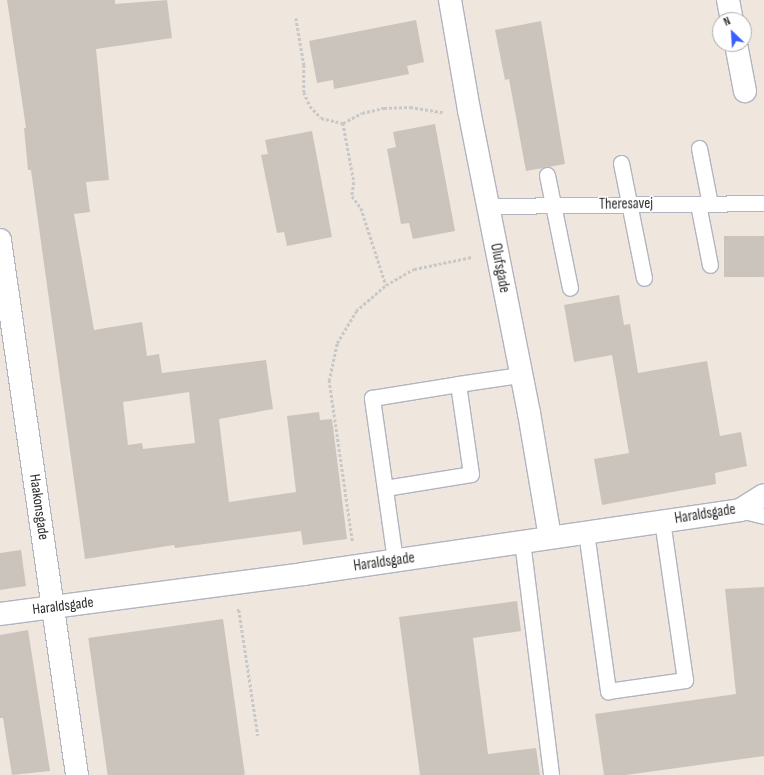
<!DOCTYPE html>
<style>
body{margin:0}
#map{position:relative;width:764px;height:775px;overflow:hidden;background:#efe7dd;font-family:"Sofia Sans Condensed",sans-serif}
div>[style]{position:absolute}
.building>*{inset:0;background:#cac4bd;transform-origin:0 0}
.path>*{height:2.5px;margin-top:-1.25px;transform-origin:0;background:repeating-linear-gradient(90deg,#c8c8c8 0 3px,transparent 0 5px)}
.roads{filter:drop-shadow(1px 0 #b1b4c1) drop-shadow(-1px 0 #b1b4c1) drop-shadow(0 1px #b1b4c1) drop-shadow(0 -1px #b1b4c1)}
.service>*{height:15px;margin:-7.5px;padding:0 7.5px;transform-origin:7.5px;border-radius:7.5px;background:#fff}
.minor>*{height:22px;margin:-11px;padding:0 11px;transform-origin:11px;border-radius:11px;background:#fff}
span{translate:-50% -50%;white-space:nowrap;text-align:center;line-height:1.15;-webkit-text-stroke:3px #fff;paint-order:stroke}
.street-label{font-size:15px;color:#2c2c2c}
.north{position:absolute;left:712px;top:12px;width:40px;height:40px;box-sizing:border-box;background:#fff;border:1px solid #ababab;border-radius:50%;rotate:335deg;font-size:11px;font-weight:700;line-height:16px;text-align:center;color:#2c2c2c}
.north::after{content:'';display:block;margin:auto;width:14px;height:18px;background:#3a5eff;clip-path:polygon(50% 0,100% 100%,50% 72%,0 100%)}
</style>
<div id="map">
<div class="building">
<div style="clip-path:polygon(evenodd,7px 0,115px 0,115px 4px,167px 0,172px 38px,96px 49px,109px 180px,86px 182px,90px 212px,74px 214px,94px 330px,142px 322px,147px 356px,159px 354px,162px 373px,266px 360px,273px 409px,219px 419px,229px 502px,296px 492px,287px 416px,319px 412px,320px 420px,332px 419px,347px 539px,303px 545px,301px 531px,175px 548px,174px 545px,85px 559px,31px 170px,28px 170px,24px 128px,26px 128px,7px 0,189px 392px,195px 443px,143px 449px,142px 443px,128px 445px,123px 402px,189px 392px)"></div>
<div style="clip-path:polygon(416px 20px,424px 62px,407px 66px,409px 74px,334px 89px,333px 80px,317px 83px,309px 41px)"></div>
<div style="clip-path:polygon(541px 21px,565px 164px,526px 171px,509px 79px,505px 80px,495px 30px)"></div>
<div style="clip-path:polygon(435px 124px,455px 231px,413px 239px,409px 223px,401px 224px,387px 149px,396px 147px,393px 132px)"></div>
<div style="clip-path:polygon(312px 131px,332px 237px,287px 246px,284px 232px,277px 233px,261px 155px,268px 154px,265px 140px)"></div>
<div style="left:764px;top:236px;width:41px;height:40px;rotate:90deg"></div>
<div style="clip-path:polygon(619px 295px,624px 325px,630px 324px,638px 373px,707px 361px,720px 436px,741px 432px,747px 466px,715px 473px,716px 484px,602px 505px,594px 459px,629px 453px,612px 355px,574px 362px,564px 305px)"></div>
<div style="clip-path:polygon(21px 550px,26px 586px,0 590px,0 553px)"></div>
<div style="clip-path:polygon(764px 587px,764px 756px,626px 775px,604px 775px,595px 714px,736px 694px,725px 589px)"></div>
<div style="clip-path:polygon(517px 601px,521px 631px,473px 638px,488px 754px,536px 748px,540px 775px,420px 775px,399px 617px)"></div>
<div style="left:223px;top:619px;width:157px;height:136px;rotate:82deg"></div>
<div style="clip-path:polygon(28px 630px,50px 771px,12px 775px,3px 718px,0 718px,0 635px)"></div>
</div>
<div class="path">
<div style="left:296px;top:18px;width:48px;rotate:80.3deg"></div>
<div style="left:304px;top:65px;width:27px;rotate:90deg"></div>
<div style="left:304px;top:92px;width:15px;rotate:67deg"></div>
<div style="left:310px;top:106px;width:16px;rotate:47deg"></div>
<div style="left:321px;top:118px;width:23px;rotate:13deg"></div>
<div style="left:343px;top:123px;width:60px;rotate:79.4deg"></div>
<div style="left:354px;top:182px;width:14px;rotate:98deg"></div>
<div style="left:352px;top:196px;width:15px;rotate:53deg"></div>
<div style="left:361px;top:208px;width:81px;rotate:72deg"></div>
<div style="left:343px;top:123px;width:21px;rotate:-28deg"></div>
<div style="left:362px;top:113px;width:23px;rotate:-13deg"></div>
<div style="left:384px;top:108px;width:26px;rotate:-2deg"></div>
<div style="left:410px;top:107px;width:33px;rotate:9deg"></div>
<div style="left:352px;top:541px;width:162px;rotate:-98.2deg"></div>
<div style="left:329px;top:381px;width:39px;rotate:-78deg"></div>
<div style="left:337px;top:343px;width:37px;rotate:-59deg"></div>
<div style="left:356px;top:311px;width:40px;rotate:-41deg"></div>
<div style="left:386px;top:285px;width:32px;rotate:-30deg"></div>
<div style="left:414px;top:269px;width:59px;rotate:-11.7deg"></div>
<div style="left:237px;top:610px;width:2px"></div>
<div style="left:239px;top:610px;width:127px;rotate:81.4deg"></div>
</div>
<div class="roads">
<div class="service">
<div style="left:699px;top:148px;width:57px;rotate:78.9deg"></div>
<div style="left:621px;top:163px;width:117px;rotate:78.7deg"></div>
<div style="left:547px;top:175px;width:115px;rotate:78.5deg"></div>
<div style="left:698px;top:204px;width:62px;rotate:78.9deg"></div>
<div style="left:488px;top:206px;width:276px;rotate:-0.6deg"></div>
<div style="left:385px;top:488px;width:87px;rotate:-9.2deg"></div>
<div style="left:471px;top:474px;width:91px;rotate:-98.2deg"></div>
<div style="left:458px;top:384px;width:63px;rotate:-8.3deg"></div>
<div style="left:740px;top:510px;width:25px;rotate:14deg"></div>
<div style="left:586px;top:532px;width:161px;rotate:82.1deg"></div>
<div style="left:608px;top:691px;width:78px;rotate:-8.1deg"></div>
<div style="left:685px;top:680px;width:161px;rotate:-98.2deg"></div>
<div style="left:522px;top:541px;width:236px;rotate:82.9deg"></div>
<div style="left:395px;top:560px;width:164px;rotate:-98.1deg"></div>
<div style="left:372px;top:398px;width:87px;rotate:-9.2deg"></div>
</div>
<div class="minor">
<div style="left:450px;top:0;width:112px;rotate:80.2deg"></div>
<div style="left:469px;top:110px;width:309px;rotate:78.8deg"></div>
<div style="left:529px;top:413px;width:126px;rotate:80.4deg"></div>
<div style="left:728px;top:0;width:20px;rotate:79deg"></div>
<div style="left:736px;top:44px;width:48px;rotate:79.2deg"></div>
<div style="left:0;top:240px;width:541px;rotate:81.81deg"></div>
<div style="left:0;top:614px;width:306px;rotate:-7.5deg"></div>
<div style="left:303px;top:574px;width:442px;rotate:-8.3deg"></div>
<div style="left:740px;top:510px;width:28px;rotate:-32deg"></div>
</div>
</div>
<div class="street-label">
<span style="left:626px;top:204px;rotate:-1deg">Theresavej</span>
<span style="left:500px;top:268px;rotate:79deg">Olufsgade</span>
<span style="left:39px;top:507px;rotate:82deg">Haakonsgade</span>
<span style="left:705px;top:514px;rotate:-9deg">Haraldsgade</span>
<span style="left:384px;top:562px;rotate:-8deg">Haraldsgade</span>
<span style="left:63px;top:606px;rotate:-7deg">Haraldsgade</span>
</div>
<div class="north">N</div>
</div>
